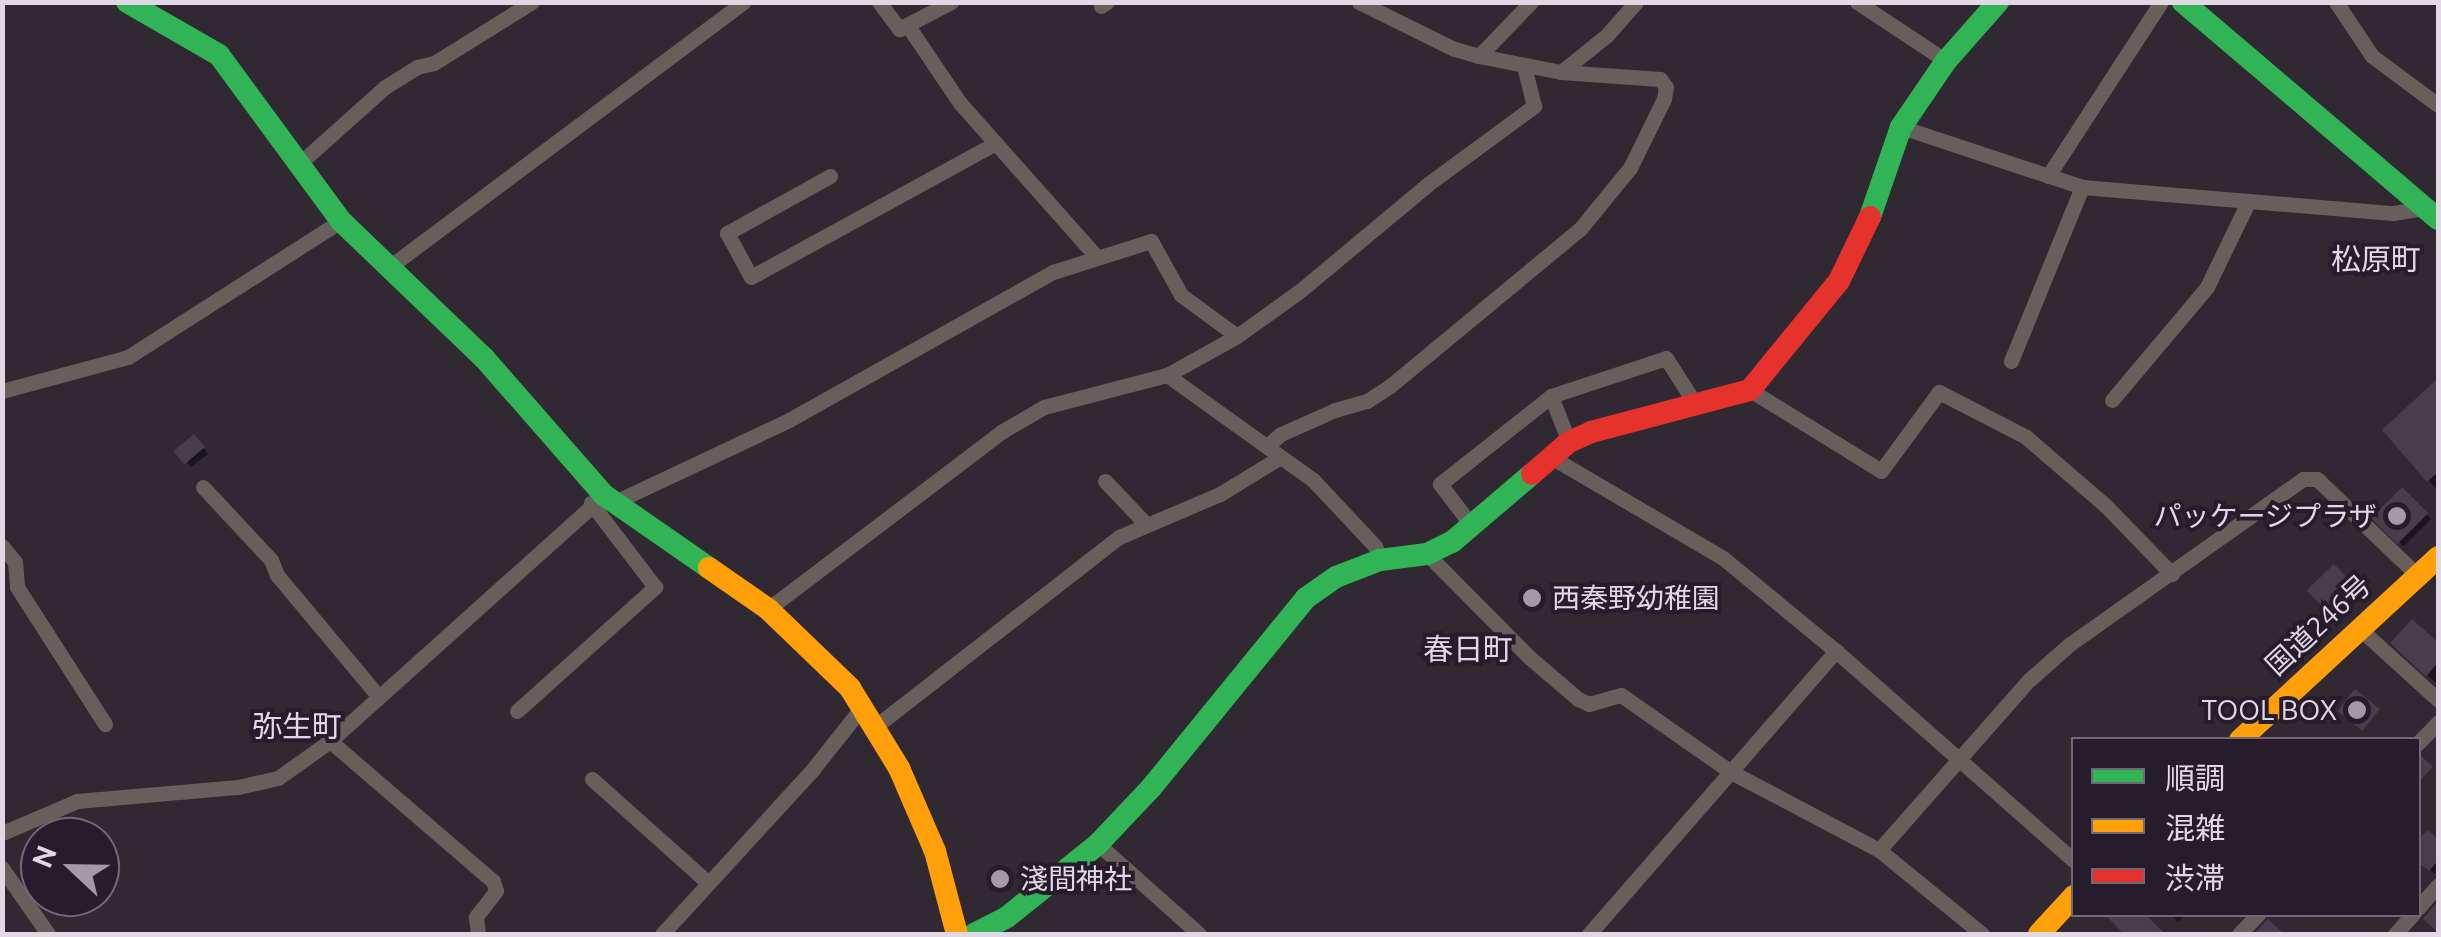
<!DOCTYPE html>
<meta charset="utf-8">
<style>
body{margin:0}
#map{position:relative;width:2441px;height:937px;overflow:hidden;background:#302932;font-family:Ubuntu,"Noto Sans JP",sans-serif}
div>[style]{position:absolute}
.shadow>*{inset:0;background:#0007;transform-origin:0 0}
.building>*{inset:0;background:#473d4b;transform-origin:0 0}
.round{border-radius:50%}
.street>*{height:15px;margin:-7.5px;padding:0 7.5px;transform-origin:7.5px;border-radius:7.5px;background:#685f5c}
.fast>*{height:22px;margin:-11px;padding:0 11px;transform-origin:11px;border-radius:11px;background:#30b455}
.slow>*{height:22px;margin:-11px;padding:0 11px;transform-origin:11px;border-radius:11px;background:#ff9f0a}
.jam>*{height:22px;margin:-11px;padding:0 11px;transform-origin:11px;border-radius:11px;background:#e5322d}
.dots>*{width:28px;height:28px;translate:-50% -50%;box-sizing:border-box;border:5px solid #271c2c;border-radius:50%}
span{translate:-50% -50%;white-space:nowrap;text-align:center;line-height:1.15;-webkit-text-stroke:8px #271c2c;paint-order:stroke}
.poi-label{font-size:28px;color:#e0d9e4}
.right{translate:-100% -50%;text-align:right}
.left{translate:0 -50%;text-align:left}
.street-label{font-size:28px;color:#e0d9e4}
.neighbourhood-label{font-size:30px;color:#e0d9e4}
.frame{position:absolute;inset:0;border:5px solid #e0d9e4;pointer-events:none}
.legend{position:absolute;left:2071px;top:737px;width:350px;height:180px;box-sizing:border-box;background:#271c2c;border:2px solid #716876;margin:0;padding:12px 18px;list-style:none;font-size:30px;color:#e0d9e4}
.legend li{display:flex;align-items:center;gap:20px;height:50px}
.legend b{width:50px;border:2px solid #716876}
.north{position:absolute;left:20px;top:817px;width:100px;height:100px;box-sizing:border-box;background:#271c2c;border:2px solid #716876;border-radius:50%;rotate:292deg;font-size:28px;font-weight:700;line-height:40px;text-align:center;color:#e0d9e4}
.north::after{content:'';display:block;margin:auto;width:35px;height:45px;background:#a29ba6;clip-path:polygon(50% 0,100% 100%,50% 72%,0 100%)}
</style>
<div id="map">
<div class="shadow">
<div style="clip-path:polygon(2438px 381px,2438px 491px,2385px 430px)"></div>
<div style="clip-path:polygon(199px 442px,208px 454px,191px 467px,177px 451px)"></div>
<div style="left:2402px;top:490px;width:41px;height:39px;rotate:45deg"></div>
<div style="clip-path:polygon(2334px 568px,2356px 591px,2329px 612px,2324px 607px)"></div>
<div style="clip-path:polygon(2412px 622px,2438px 645px,2438px 685px,2393px 643px)"></div>
<div style="clip-path:polygon(2428px 833px,2438px 843px,2435px 874px,2418px 859px)"></div>
<div style="left:1002px;top:870px;width:17px;height:14px;rotate:54deg"></div>
<div style="clip-path:polygon(2171px 914px,2185px 914px,2178px 922px)"></div>
</div>
<div class="building">
<div style="clip-path:polygon(2438px 378px,2438px 472px,2427px 482px,2382px 430px)"></div>
<div style="left:194px;top:434px;width:17px;height:27px;rotate:50deg"></div>
<div style="left:2402px;top:487px;width:37px;height:44px;rotate:45deg"></div>
<div style="left:2334px;top:564px;width:28px;height:38px;rotate:46deg"></div>
<div style="clip-path:polygon(2412px 619px,2438px 642px,2438px 662px,2426px 677px,2390px 643px)"></div>
<div style="left:2355px;top:689px;width:32px;height:28px;rotate:39deg"></div>
<div style="clip-path:polygon(2418px 753px,2433px 767px,2418px 782px)"></div>
<div style="clip-path:polygon(2428px 830px,2438px 839px,2438px 861px,2429px 871px,2418px 862px,2418px 840px)"></div>
<div class="round" style="left:989px;top:869px;width:22px;height:22px"></div>
<div style="clip-path:polygon(2438px 901px,2438px 932px,2423px 919px)"></div>
<div style="clip-path:polygon(2104px 914px,2145px 914px,2165px 934px,2124px 934px)"></div>
<div style="clip-path:polygon(2268px 919px,2284px 934px,2254px 934px)"></div>
</div>
<div class="street">
<div style="left:879px;top:2px;width:34px;rotate:53deg"></div>
<div style="left:899px;top:29px;width:59px;rotate:-27.4deg"></div>
<div style="left:1857px;top:2px;width:107px;rotate:33.5deg"></div>
<div style="left:2336px;top:2px;width:65px;rotate:56.3deg"></div>
<div style="left:2372px;top:56px;width:82px;rotate:36.6deg"></div>
<div style="left:1101px;top:6px;width:7px;rotate:-34deg"></div>
<div style="left:908px;top:26px;width:93px;rotate:56deg"></div>
<div style="left:960px;top:103px;width:205px;rotate:48.4deg"></div>
<div style="left:1479px;top:56px;width:75px;rotate:-46.1deg"></div>
<div style="left:1561px;top:72px;width:59px;rotate:-38.8deg"></div>
<div style="left:1607px;top:35px;width:44px;rotate:-48.7deg"></div>
<div style="left:1901px;top:127px;width:191px;rotate:18.3deg"></div>
<div style="left:2082px;top:187px;width:312px;rotate:4.8deg"></div>
<div style="left:2393px;top:213px;width:31px;rotate:-9deg"></div>
<div style="left:300px;top:163px;width:114px;rotate:-41.8deg"></div>
<div style="left:385px;top:87px;width:38px;rotate:-32deg"></div>
<div style="left:417px;top:67px;width:17px;rotate:-13deg"></div>
<div style="left:434px;top:63px;width:115px;rotate:-31.9deg"></div>
<div style="left:830px;top:176px;width:118px;rotate:151deg"></div>
<div style="left:727px;top:233px;width:50px;rotate:61.4deg"></div>
<div style="left:751px;top:277px;width:279px;rotate:-28.7deg"></div>
<div style="left:2048px;top:176px;width:207px;rotate:-57deg"></div>
<div style="left:388px;top:268px;width:444px;rotate:-36.8deg"></div>
<div style="left:2011px;top:361px;width:188px;rotate:-67.8deg"></div>
<div style="left:1167px;top:375px;width:180px;rotate:35.7deg"></div>
<div style="left:1313px;top:480px;width:91px;rotate:46.8deg"></div>
<div style="left:1375px;top:546px;width:15px;rotate:70deg"></div>
<div style="left:1750px;top:390px;width:154px;rotate:31.7deg"></div>
<div style="left:1881px;top:471px;width:98px;rotate:-53.7deg"></div>
<div style="left:1939px;top:392px;width:98px;rotate:27.3deg"></div>
<div style="left:2026px;top:437px;width:106px;rotate:40.8deg"></div>
<div style="left:2106px;top:506px;width:95px;rotate:45.9deg"></div>
<div style="left:2px;top:391px;width:131px;rotate:-15.1deg"></div>
<div style="left:128px;top:357px;width:253px;rotate:-32.6deg"></div>
<div style="left:1551px;top:396px;width:49px;rotate:68.6deg"></div>
<div style="left:2112px;top:400px;width:148px;rotate:-49.9deg"></div>
<div style="left:2207px;top:287px;width:94px;rotate:-64.2deg"></div>
<div style="left:1267px;top:446px;width:18px;rotate:-41deg"></div>
<div style="left:1281px;top:434px;width:59px;rotate:-24deg"></div>
<div style="left:1335px;top:410px;width:33px;rotate:-16deg"></div>
<div style="left:1367px;top:401px;width:27px;rotate:-33deg"></div>
<div style="left:1390px;top:386px;width:246px;rotate:-39.6deg"></div>
<div style="left:1580px;top:229px;width:79px;rotate:-50.7deg"></div>
<div style="left:1630px;top:168px;width:77px;rotate:-63.8deg"></div>
<div style="left:1664px;top:99px;width:12px;rotate:-81deg"></div>
<div style="left:1666px;top:87px;width:10px;rotate:-127deg"></div>
<div style="left:1660px;top:79px;width:99px;rotate:-176deg"></div>
<div style="left:1561px;top:72px;width:84px;rotate:-169deg"></div>
<div style="left:1479px;top:56px;width:26px;rotate:-164deg"></div>
<div style="left:1454px;top:49px;width:106px;rotate:-153.7deg"></div>
<div style="left:1551px;top:457px;width:199px;rotate:30.4deg"></div>
<div style="left:1723px;top:558px;width:146px;rotate:39.5deg"></div>
<div style="left:1836px;top:651px;width:317px;rotate:41.4deg"></div>
<div style="left:1105px;top:481px;width:58px;rotate:46.4deg"></div>
<div style="left:203px;top:487px;width:100px;rotate:47deg"></div>
<div style="left:271px;top:560px;width:16px;rotate:68deg"></div>
<div style="left:277px;top:575px;width:159px;rotate:50.1deg"></div>
<div style="left:615px;top:502px;width:192px;rotate:-25.2deg"></div>
<div style="left:789px;top:420px;width:303px;rotate:-29.3deg"></div>
<div style="left:1053px;top:272px;width:103px;rotate:-17.6deg"></div>
<div style="left:1151px;top:241px;width:62px;rotate:60.9deg"></div>
<div style="left:1181px;top:295px;width:69px;rotate:36.2deg"></div>
<div style="left:1472px;top:526px;width:53px;rotate:-127.3deg"></div>
<div style="left:1440px;top:484px;width:142px;rotate:-38.4deg"></div>
<div style="left:1551px;top:396px;width:121px;rotate:-18.3deg"></div>
<div style="left:1666px;top:358px;width:52px;rotate:57.5deg"></div>
<div style="left:2px;top:546px;width:21px;rotate:51deg"></div>
<div style="left:15px;top:562px;width:25px;rotate:85deg"></div>
<div style="left:17px;top:587px;width:163px;rotate:57.3deg"></div>
<div style="left:1427px;top:554px;width:145px;rotate:45.3deg"></div>
<div style="left:1529px;top:657px;width:65px;rotate:40.6deg"></div>
<div style="left:1578px;top:699px;width:12px;rotate:24deg"></div>
<div style="left:1589px;top:704px;width:33px;rotate:-16deg"></div>
<div style="left:1621px;top:695px;width:134px;rotate:35deg"></div>
<div style="left:1731px;top:772px;width:167px;rotate:27.8deg"></div>
<div style="left:1879px;top:850px;width:133px;rotate:39.2deg"></div>
<div style="left:768px;top:609px;width:293px;rotate:-37.2deg"></div>
<div style="left:1001px;top:432px;width:50px;rotate:-30.2deg"></div>
<div style="left:1044px;top:407px;width:127px;rotate:-14.6deg"></div>
<div style="left:1167px;top:375px;width:80px;rotate:-29.1deg"></div>
<div style="left:1237px;top:336px;width:79px;rotate:-35.7deg"></div>
<div style="left:1301px;top:290px;width:165px;rotate:-39.8deg"></div>
<div style="left:1428px;top:184px;width:132px;rotate:-36.3deg"></div>
<div style="left:1534px;top:106px;width:41px;rotate:-104deg"></div>
<div style="left:2359px;top:628px;width:107px;rotate:42.3deg"></div>
<div style="left:517px;top:711px;width:186px;rotate:-41.9deg"></div>
<div style="left:655px;top:587px;width:106px;rotate:-127.3deg"></div>
<div style="left:876px;top:726px;width:308px;rotate:-37.9deg"></div>
<div style="left:1119px;top:537px;width:110px;rotate:-23.1deg"></div>
<div style="left:1220px;top:494px;width:69px;rotate:-31.4deg"></div>
<div style="left:330px;top:741px;width:215px;rotate:40.7deg"></div>
<div style="left:493px;top:881px;width:10px;rotate:73deg"></div>
<div style="left:496px;top:891px;width:33px;rotate:128deg"></div>
<div style="left:476px;top:917px;width:17px;rotate:83deg"></div>
<div style="left:2418px;top:743px;width:29px;rotate:-46deg"></div>
<div style="left:592px;top:779px;width:154px;rotate:41.8deg"></div>
<div style="left:2px;top:833px;width:82px;rotate:-23.1deg"></div>
<div style="left:77px;top:801px;width:162px;rotate:-5deg"></div>
<div style="left:238px;top:787px;width:41px;rotate:-12.7deg"></div>
<div style="left:278px;top:778px;width:64px;rotate:-35.4deg"></div>
<div style="left:330px;top:741px;width:368px;rotate:-41.9deg"></div>
<div style="left:1098px;top:844px;width:135px;rotate:41.7deg"></div>
<div style="left:1879px;top:850px;width:227px;rotate:-48.6deg"></div>
<div style="left:2029px;top:680px;width:55px;rotate:-41.3deg"></div>
<div style="left:2070px;top:644px;width:286px;rotate:-35.3deg"></div>
<div style="left:2303px;top:479px;width:14px"></div>
<div style="left:2317px;top:479px;width:139px;rotate:43.8deg"></div>
<div style="left:2px;top:868px;width:80px;rotate:55.1deg"></div>
<div style="left:2418px;top:908px;width:30px;rotate:-49deg"></div>
<div style="left:662px;top:934px;width:224px;rotate:-47.5deg"></div>
<div style="left:813px;top:769px;width:80px;rotate:-51.6deg"></div>
<div style="left:1589px;top:934px;width:376px;rotate:-48.9deg"></div>
<div style="left:2239px;top:934px;width:28px;rotate:-46deg"></div>
<div style="left:2395px;top:934px;width:27px;rotate:-48deg"></div>
</div>
<div class="fast">
<div style="left:127px;top:2px;width:106px;rotate:29.9deg"></div>
<div style="left:219px;top:55px;width:206px;rotate:53.7deg"></div>
<div style="left:341px;top:221px;width:198px;rotate:43.8deg"></div>
<div style="left:484px;top:358px;width:182px;rotate:48.8deg"></div>
<div style="left:604px;top:495px;width:128px;rotate:34.8deg"></div>
<div style="left:2183px;top:2px;width:335px;rotate:40.4deg"></div>
<div style="left:1870px;top:217px;width:95px;rotate:-71deg"></div>
<div style="left:1901px;top:127px;width:80px;rotate:-55.7deg"></div>
<div style="left:1946px;top:61px;width:79px;rotate:-48.6deg"></div>
<div style="left:974px;top:934px;width:37px;rotate:-27deg"></div>
<div style="left:1007px;top:917px;width:117px;rotate:-38.7deg"></div>
<div style="left:1098px;top:844px;width:77px;rotate:-46.6deg"></div>
<div style="left:1151px;top:788px;width:245px;rotate:-50.8deg"></div>
<div style="left:1306px;top:598px;width:37px;rotate:-35deg"></div>
<div style="left:1336px;top:577px;width:47px;rotate:-21.1deg"></div>
<div style="left:1380px;top:560px;width:47px;rotate:-7.3deg"></div>
<div style="left:1427px;top:554px;width:28px;rotate:-26deg"></div>
<div style="left:1452px;top:542px;width:105px;rotate:-40.4deg"></div>
</div>
<div class="slow">
<div style="left:709px;top:568px;width:72px;rotate:34.8deg"></div>
<div style="left:768px;top:609px;width:114px;rotate:43.9deg"></div>
<div style="left:850px;top:688px;width:94px;rotate:58.5deg"></div>
<div style="left:899px;top:768px;width:90px;rotate:66.6deg"></div>
<div style="left:935px;top:851px;width:86px;rotate:75.2deg"></div>
<div style="left:2240px;top:740px;width:270px;rotate:-42.7deg"></div>
<div style="left:2039px;top:934px;width:52px;rotate:-47.4deg"></div>
</div>
<div class="jam">
<div style="left:1532px;top:474px;width:49px;rotate:-40.9deg"></div>
<div style="left:1569px;top:442px;width:24px;rotate:-24deg"></div>
<div style="left:1591px;top:432px;width:164px;rotate:-14.8deg"></div>
<div style="left:1750px;top:390px;width:141px;rotate:-50.8deg"></div>
<div style="left:1839px;top:281px;width:71px;rotate:-64.2deg"></div>
</div>
<div class="dots">
<div style="left:2397px;top:516px;background:#a29ba6"></div>
<div style="left:1532px;top:598px;background:#a29ba6"></div>
<div style="left:2357px;top:710px;background:#a29ba6"></div>
<div style="left:1000px;top:879px;background:#a29ba6"></div>
</div>
<div class="poi-label">
<span class="right" style="left:2377px;top:516px">パッケージプラザ</span>
<span class="left" style="left:1552px;top:598px">西秦野幼稚園</span>
<span class="right" style="left:2337px;top:710px">TOOL BOX</span>
<span class="left" style="left:1020px;top:879px">淺間神社</span>
</div>
<div class="street-label">
<span style="left:2318px;top:625px;rotate:-43deg">国道246号</span>
</div>
<div class="neighbourhood-label">
<span style="left:2376px;top:259px">松原町</span>
<span style="left:1468px;top:649px">春日町</span>
<span style="left:297px;top:726px">弥生町</span>
</div>
<div class="frame"></div>
<ul class="legend">
<li><b style="height:12px;background:#30b455"></b>順調</li>
<li><b style="height:12px;background:#ff9f0a"></b>混雑</li>
<li><b style="height:12px;background:#e5322d"></b>渋滞</li>
</ul>
<div class="north">N</div>
</div>
